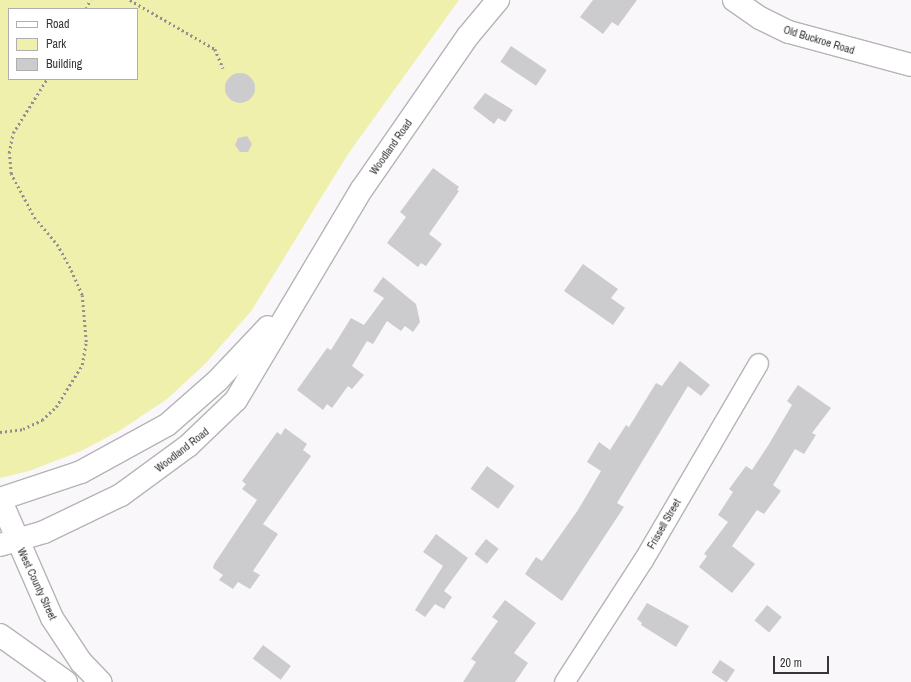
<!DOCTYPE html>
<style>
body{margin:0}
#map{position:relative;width:911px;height:682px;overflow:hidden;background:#f9f7fa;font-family:"Archivo Narrow",sans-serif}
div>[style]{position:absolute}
.green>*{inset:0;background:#eef0ac}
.building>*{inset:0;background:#cccbce;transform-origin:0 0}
.round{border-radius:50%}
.path>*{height:2.5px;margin-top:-1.25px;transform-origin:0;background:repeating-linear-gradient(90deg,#908f91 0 2px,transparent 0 5px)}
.roads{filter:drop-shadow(1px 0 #b5b4b6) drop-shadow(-1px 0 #b5b4b6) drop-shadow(0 1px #b5b4b6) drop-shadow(0 -1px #b5b4b6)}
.minor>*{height:19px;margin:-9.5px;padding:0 9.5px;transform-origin:9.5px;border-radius:9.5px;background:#fff}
.tertiary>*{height:22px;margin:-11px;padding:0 11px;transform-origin:11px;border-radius:11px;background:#fff}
.secondary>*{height:22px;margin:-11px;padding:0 11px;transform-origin:11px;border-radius:11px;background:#fff}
.primary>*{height:22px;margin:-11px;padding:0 11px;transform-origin:11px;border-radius:11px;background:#fff}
span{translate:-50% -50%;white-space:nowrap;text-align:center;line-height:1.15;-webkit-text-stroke:4px #fff;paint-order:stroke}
.street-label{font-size:11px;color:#363637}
.legend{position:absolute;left:8px;top:8px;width:130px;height:72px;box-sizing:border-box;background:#fff;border:1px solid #afafaf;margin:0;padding:5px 7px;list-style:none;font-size:12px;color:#363637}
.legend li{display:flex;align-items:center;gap:8px;height:20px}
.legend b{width:20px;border:1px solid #afafaf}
.scale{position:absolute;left:773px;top:656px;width:56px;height:18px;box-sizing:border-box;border:2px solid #363637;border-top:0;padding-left:5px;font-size:12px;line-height:14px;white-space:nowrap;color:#363637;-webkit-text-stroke:3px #fff;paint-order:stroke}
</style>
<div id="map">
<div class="green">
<div style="clip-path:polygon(evenodd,0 0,459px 0,348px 154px,252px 310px,205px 364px,167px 399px,119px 431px,81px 451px,29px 471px,0 478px,0 0,9px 9px,137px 9px,137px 79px,9px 79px,9px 9px)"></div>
</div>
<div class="building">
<div style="clip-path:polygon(593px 0,637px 0,618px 26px,612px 22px,603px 34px,580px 17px)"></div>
<div style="left:511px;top:46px;width:43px;height:19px;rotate:34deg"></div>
<div class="round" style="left:225px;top:73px;width:30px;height:30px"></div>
<div style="clip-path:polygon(485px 93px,513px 110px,505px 122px,498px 118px,494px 124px,473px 108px)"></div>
<div style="clip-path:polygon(247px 136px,252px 144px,248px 152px,240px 152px,235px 145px,238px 138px)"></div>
<div style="clip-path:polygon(433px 168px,459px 187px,457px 190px,459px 191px,429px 234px,442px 244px,426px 266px,421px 263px,418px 267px,387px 243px,406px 217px,400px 212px)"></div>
<div style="clip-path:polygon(583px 264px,618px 289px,611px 298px,625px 308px,613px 325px,564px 291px)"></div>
<div style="clip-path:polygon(383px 277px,416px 304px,420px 322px,413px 332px,405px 326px,401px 331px,387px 321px,373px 344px,367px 341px,352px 366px,364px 375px,352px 389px,348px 386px,332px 408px,327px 404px,323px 410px,297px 390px,327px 348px,331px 350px,351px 318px,364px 325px,384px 298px,373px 291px)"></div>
<div style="clip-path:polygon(680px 361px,710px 385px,701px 396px,688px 386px,617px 503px,624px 507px,562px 601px,525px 574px,536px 557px,542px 561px,578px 510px,601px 471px,587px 462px,599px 442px,610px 450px,626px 425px,629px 427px,656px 383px,662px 386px)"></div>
<div style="clip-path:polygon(798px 385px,831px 408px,812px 433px,816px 435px,804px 454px,795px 449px,773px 485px,781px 491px,764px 514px,757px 510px,732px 546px,755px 564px,732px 593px,699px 567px,707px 556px,704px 554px,728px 522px,718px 515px,733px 492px,729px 489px,746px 466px,752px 470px,769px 444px,792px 405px,787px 401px)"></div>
<div style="clip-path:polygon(285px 428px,307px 444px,303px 450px,311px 456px,263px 524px,278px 534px,253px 571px,260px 575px,250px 589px,238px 582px,233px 589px,219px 580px,223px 575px,213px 568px,214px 564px,257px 500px,242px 489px,246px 484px,242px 481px,277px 432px,281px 435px)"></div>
<div style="left:487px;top:466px;width:34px;height:28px;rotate:36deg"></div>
<div style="clip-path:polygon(436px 534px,468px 558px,444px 591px,452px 597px,444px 609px,435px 604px,425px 617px,415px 610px,443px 566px,423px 552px)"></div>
<div style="left:486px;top:539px;width:16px;height:19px;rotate:38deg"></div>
<div style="clip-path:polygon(505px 600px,536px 623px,514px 653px,528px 663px,515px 682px,463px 682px,476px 662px,471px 659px,498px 621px,492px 617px)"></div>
<div style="clip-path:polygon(647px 603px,689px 626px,676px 647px,641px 625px,642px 623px,637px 619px)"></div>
<div style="left:767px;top:605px;width:19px;height:20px;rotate:39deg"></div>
<div style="left:263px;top:645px;width:35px;height:17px;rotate:37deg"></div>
<div style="left:720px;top:660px;width:18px;height:15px;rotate:34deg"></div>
</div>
<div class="path">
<div style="left:130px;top:0;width:98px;rotate:30deg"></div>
<div style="left:215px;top:49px;width:21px;rotate:67deg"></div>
<div style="left:86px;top:9px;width:10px;rotate:-66deg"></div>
<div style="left:0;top:432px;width:23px;rotate:-7deg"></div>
<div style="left:23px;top:429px;width:21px;rotate:-25deg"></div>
<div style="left:42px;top:420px;width:19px;rotate:-43deg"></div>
<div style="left:56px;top:407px;width:49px;rotate:-58.2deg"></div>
<div style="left:82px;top:365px;width:23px;rotate:-80deg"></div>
<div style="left:86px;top:342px;width:47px;rotate:-94.9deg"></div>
<div style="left:82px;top:295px;width:30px;rotate:-114deg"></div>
<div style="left:70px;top:268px;width:25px;rotate:-119deg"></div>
<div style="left:58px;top:246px;width:35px;rotate:-130deg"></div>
<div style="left:35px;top:219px;width:51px;rotate:-118.1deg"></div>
<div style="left:11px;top:174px;width:21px;rotate:-95deg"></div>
<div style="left:9px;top:153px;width:20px;rotate:-79deg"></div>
<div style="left:13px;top:133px;width:64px;rotate:-57.8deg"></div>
</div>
<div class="roads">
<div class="minor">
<div style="left:564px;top:682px;width:145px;rotate:-57.1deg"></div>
<div style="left:643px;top:560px;width:228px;rotate:-59.7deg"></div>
</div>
<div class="tertiary">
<div style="left:734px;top:0;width:32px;rotate:35deg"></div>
<div style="left:760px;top:18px;width:32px;rotate:26deg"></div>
<div style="left:789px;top:32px;width:126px;rotate:15.1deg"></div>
</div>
<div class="secondary">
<div style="left:0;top:499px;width:130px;rotate:66.4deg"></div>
<div style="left:52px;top:618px;width:53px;rotate:56.6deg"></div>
<div style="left:81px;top:662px;width:28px;rotate:46deg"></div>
</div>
<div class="primary">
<div style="left:0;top:499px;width:85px;rotate:-18.4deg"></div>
<div style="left:81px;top:472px;width:98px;rotate:-28.7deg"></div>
<div style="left:167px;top:425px;width:67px;rotate:-41.3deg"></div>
<div style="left:217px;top:381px;width:74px;rotate:-46.6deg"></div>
<div style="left:0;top:545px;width:46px;rotate:-16.5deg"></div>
<div style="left:44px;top:532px;width:85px;rotate:-25.7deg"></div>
<div style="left:121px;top:495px;width:83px;rotate:-36.2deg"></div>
<div style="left:188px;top:446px;width:66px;rotate:-43.8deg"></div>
<div style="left:236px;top:400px;width:246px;rotate:-59.2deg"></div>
<div style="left:362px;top:189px;width:186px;rotate:-55.3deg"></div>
<div style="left:468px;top:36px;width:47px;rotate:-50.2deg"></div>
<div style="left:0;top:635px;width:81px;rotate:35.5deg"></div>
</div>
</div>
<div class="street-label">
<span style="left:819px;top:40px;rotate:17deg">Old Buckroe Road</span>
<span style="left:391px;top:147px;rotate:-55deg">Woodland Road</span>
<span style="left:182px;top:450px;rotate:-38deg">Woodland Road</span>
<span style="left:664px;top:524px;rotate:-60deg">Frissell Street</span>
<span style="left:37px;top:584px;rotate:65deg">West County Street</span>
</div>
<ul class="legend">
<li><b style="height:5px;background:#fff"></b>Road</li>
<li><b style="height:11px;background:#eef0ac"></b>Park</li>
<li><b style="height:11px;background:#cccbce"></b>Building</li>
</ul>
<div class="scale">20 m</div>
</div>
